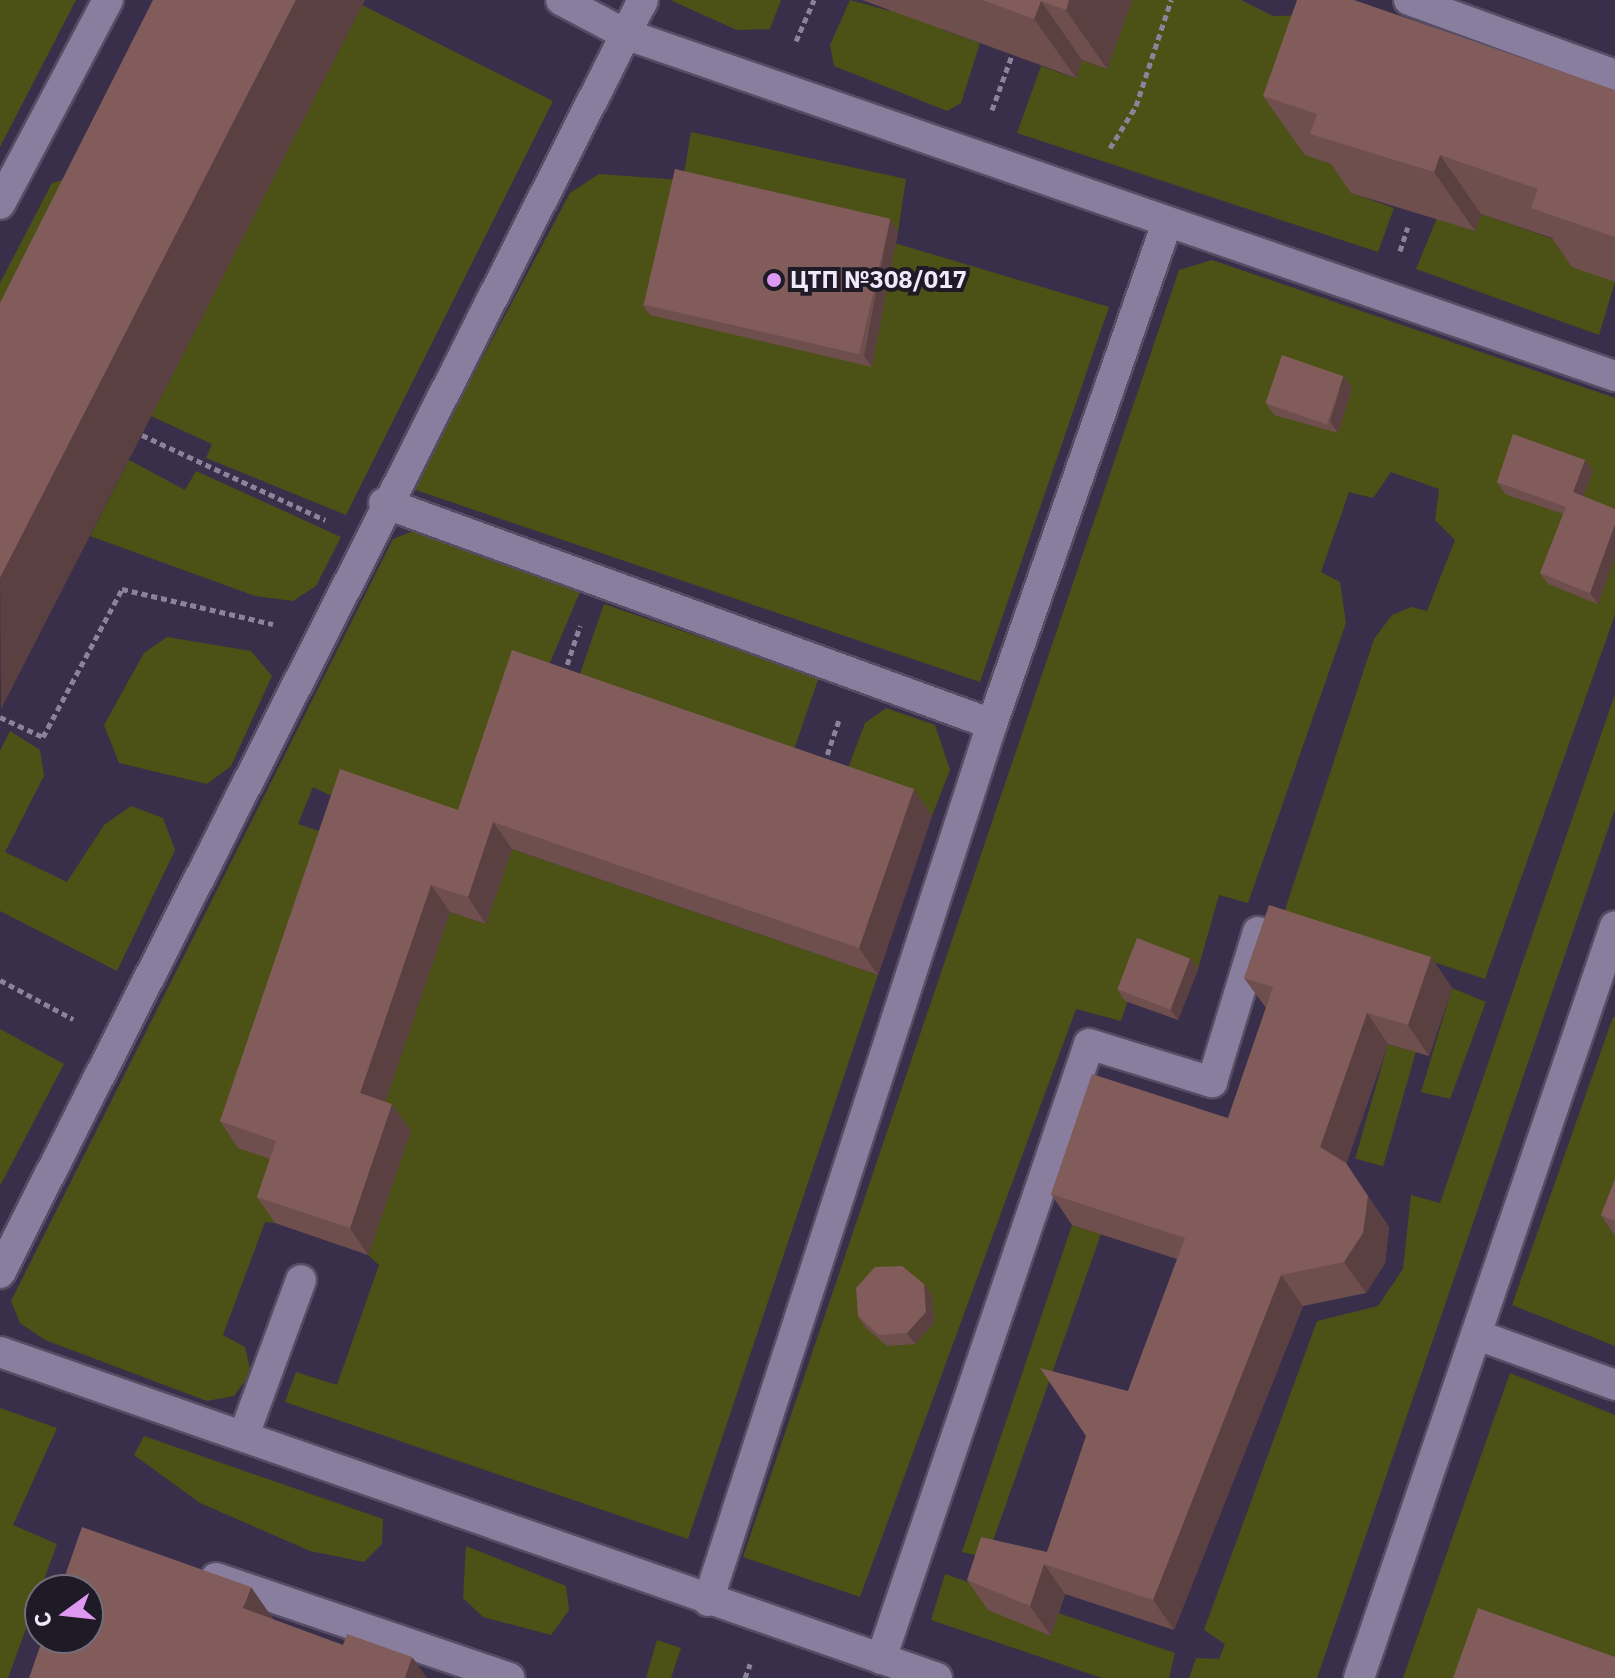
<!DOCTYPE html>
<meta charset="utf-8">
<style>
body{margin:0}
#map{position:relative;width:1615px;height:1678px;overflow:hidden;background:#392f4a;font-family:"IBM Plex Sans",sans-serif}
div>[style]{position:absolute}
.green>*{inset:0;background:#4c5115;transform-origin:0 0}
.path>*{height:5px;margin-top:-2.5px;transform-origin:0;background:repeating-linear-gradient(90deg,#8c839a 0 6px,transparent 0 10px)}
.roads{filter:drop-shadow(2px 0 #564d64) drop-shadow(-2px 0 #564d64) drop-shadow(0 2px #564d64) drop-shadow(0 -2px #564d64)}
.service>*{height:30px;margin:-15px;padding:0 15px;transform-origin:15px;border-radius:15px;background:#897e9e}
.wall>*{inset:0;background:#6f4f4e}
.shaded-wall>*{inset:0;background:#5a4040}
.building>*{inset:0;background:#815c5b;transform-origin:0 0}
.dots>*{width:22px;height:22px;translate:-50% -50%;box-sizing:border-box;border:4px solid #1e1a26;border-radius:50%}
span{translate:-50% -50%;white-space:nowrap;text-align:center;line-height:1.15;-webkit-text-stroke:8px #1e1a26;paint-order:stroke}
.poi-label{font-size:24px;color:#efe9fb;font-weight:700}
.left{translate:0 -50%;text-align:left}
.north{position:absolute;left:24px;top:1574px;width:80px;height:80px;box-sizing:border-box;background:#1e1a26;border:2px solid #726d7b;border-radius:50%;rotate:255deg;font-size:22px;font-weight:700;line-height:32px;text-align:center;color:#efe9fb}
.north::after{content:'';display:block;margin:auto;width:28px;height:36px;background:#de98f2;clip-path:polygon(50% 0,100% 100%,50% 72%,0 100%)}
</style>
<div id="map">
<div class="green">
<div style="clip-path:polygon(0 0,76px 0,0 147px)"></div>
<div style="clip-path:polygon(670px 0,781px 0,770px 29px,737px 30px)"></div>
<div style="clip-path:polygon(850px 0,890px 11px,894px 0,949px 15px,943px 30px,980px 43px,961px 103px,947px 111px,834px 66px,830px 45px)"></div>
<div style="clip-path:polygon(1132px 0,1241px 0,1273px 16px,1373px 14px,1352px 193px,1394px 208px,1378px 252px,1017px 133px,1041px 66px,1075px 78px,1082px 60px,1107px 69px)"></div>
<div style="clip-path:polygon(362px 5px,553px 101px,346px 515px,206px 458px,212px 444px,151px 416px)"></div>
<div style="clip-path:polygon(691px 132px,906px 179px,898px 232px,683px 180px,1109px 307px,980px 682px,413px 489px,570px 193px,599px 174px,683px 180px)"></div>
<div style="clip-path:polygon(90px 173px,0 316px,0 283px,52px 183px)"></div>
<div style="clip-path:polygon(1481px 214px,1579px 248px,1615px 282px,1599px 335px,1416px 269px,1437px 218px,1475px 231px)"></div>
<div style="clip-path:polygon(1212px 260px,1615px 398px,1615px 615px,1485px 979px,1284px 913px,1374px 639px,1392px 615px,1411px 607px,1427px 611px,1455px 540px,1435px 520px,1439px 489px,1391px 472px,1373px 498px,1349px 492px,1321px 572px,1340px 582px,1346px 623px,1248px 903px,1219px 895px,1198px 969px,1145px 949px,1121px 1021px,1076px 1009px,860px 1597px,743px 1557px,1179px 270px)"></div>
<div style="clip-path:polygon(129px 460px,185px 490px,196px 471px,341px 537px,316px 586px,293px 601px,255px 596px,90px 536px)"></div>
<div style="clip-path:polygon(416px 530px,580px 592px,476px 836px,355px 807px,313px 787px,298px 824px,319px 831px,239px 1148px,295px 1167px,275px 1223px,265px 1222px,223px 1335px,245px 1347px,251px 1373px,234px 1396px,207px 1401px,45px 1340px,20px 1323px,11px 1301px,393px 539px)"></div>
<div style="left:604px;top:604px;width:227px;height:93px;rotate:19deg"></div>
<div style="clip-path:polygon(167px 637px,251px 651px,272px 676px,231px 766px,207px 784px,119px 763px,104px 725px,144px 653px)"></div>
<div style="clip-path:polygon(1615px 694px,1615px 809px,1317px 1678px,1189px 1678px,1196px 1658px,1219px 1659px,1225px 1644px,1204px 1630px,1317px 1321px,1378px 1306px,1403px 1269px,1411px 1195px,1440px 1203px)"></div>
<div style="clip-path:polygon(886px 708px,935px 725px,950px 770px,932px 816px,842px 784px,865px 723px)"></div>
<div style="clip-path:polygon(10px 731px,40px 750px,44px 776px,5px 852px,67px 882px,104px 825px,131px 806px,163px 818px,175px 850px,117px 971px,0 911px,0 751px)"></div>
<div style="clip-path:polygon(512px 849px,878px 975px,688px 1539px,285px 1402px,296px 1372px,337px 1385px,379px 1265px,368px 1255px,410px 1131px,379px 1120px,450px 912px,486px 924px)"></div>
<div style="clip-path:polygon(1452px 988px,1486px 1002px,1450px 1099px,1421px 1092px)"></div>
<div style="clip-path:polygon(1613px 1017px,1615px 1017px,1615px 1346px,1512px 1305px)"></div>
<div style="clip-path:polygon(0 1029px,64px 1064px,0 1186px)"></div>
<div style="left:1388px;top:1044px;width:29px;height:119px;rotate:16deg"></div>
<div style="clip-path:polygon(1072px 1225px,1101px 1234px,987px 1558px,962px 1552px)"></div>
<div style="clip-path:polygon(1510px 1373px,1615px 1415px,1615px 1659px,1467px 1678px,1403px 1678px)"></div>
<div style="clip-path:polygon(0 1408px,57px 1428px,13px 1525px,57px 1544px,8px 1678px,0 1678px)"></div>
<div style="clip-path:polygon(144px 1436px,383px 1519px,382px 1544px,364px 1562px,310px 1551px,200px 1503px,134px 1455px)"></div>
<div style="clip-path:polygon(466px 1546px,566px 1586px,569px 1610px,551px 1635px,483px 1617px,463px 1598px)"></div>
<div style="clip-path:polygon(945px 1574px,1175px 1653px,1169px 1678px,1102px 1678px,931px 1620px)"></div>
<div style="clip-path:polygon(657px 1640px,681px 1648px,671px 1678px,646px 1678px)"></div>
</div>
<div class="path">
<div style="left:796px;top:41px;width:45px;rotate:-66.3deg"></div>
<div style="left:992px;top:110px;width:59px;rotate:-70deg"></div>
<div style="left:1110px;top:148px;width:49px;rotate:-58.2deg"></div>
<div style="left:1136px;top:106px;width:112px;rotate:-71.7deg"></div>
<div style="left:1400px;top:251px;width:25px;rotate:-72deg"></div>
<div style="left:142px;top:435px;width:202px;rotate:24.9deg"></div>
<div style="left:564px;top:674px;width:51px;rotate:-71.6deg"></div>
<div style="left:0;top:717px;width:47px;rotate:24.9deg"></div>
<div style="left:43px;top:737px;width:168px;rotate:-61.9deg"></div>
<div style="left:122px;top:589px;width:155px;rotate:13.1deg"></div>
<div style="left:824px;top:764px;width:46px;rotate:-71.2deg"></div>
<div style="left:0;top:980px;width:83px;rotate:28.1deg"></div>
<div style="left:745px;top:1678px;width:15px;rotate:-70deg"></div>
</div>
<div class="roads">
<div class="service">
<div style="left:561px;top:0;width:72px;rotate:28deg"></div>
<div style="left:625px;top:34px;width:1047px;rotate:19.06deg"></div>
<div style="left:1409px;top:0;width:219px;rotate:20deg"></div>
<div style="left:0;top:204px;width:231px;rotate:-62.1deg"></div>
<div style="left:384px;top:503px;width:647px;rotate:19.98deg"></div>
<div style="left:0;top:1273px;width:1426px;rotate:-63.2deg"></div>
<div style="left:1480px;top:1336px;width:144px;rotate:19.9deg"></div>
<div style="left:0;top:1352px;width:992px;rotate:19.18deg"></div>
<div style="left:244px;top:1435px;width:165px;rotate:-69.8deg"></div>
<div style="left:216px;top:1578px;width:310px;rotate:18.8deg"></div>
<div style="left:708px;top:1601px;width:922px;rotate:-72.06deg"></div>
<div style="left:992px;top:724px;width:531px;rotate:-70.75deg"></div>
<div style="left:881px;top:1659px;width:649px;rotate:-71.31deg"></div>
<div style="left:1089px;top:1044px;width:129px;rotate:17.2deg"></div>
<div style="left:1212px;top:1082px;width:157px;rotate:-73deg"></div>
<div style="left:1359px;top:1678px;width:794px;rotate:-71.2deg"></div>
</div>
</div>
<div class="wall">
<div style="clip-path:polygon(862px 0,1132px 0,1107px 69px,1082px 60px,1076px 78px)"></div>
<div style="clip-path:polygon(1615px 90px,1615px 282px,1572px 267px,1552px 238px,1481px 214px,1475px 231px,1351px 193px,1331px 164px,1305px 155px,1263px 96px)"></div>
<div style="clip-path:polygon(890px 220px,898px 232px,872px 367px,650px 315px,642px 304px)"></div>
<div style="clip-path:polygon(1352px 388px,1338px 433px,1274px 415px,1266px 403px)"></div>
<div style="clip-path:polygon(1585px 460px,1593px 471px,1583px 496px,1615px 509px,1615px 557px,1598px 604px,1548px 584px,1540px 573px,1563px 514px,1505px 494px,1497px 482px)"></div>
<div style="clip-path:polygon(458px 810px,932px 816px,878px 975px,512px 849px,486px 924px,450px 912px,385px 1102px,411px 1131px,368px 1255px,275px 1223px,257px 1197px,270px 1159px,238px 1148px,220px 1121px)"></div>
<div style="clip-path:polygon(1431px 957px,1452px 988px,1429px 1056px,1388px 1044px,1346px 1164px,1389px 1227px,1385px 1263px,1366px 1293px,1303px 1306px,1174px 1630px,1065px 1594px,1051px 1636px,988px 1610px,967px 1580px,1047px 1552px,1128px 1391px,1177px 1259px,1072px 1225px,1051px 1194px,1228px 1118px,1266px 1008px,1244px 978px)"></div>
<div style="clip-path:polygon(1190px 958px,1198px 969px,1178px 1020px,1125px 1001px,1117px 989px)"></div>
<div style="clip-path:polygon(1615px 1179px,1615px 1236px,1601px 1215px)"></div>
<div style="clip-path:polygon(924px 1284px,932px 1295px,934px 1323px,915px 1344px,887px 1346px,866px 1328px,858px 1316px)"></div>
</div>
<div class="shaded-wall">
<div style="clip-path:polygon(296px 0,365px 0,1px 709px,0 578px)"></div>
<div style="clip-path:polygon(1069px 0,1132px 0,1107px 69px,1066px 10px)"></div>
<div style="clip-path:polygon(1041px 1px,1082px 60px,1076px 78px,1034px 19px)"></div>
<div style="clip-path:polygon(1440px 155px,1481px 214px,1475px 231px,1434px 172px)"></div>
<div style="clip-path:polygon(890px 220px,898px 232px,872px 367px,864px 356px)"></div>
<div style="clip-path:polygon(1344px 376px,1352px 388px,1338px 433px,1330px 421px)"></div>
<div style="clip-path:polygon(1585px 460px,1593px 471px,1581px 503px,1573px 492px)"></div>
<div style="clip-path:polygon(1615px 524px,1615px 557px,1598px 604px,1590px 593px)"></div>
<div style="clip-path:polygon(914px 789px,932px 816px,878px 975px,859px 948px)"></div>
<div style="clip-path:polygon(493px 822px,512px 849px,486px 924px,468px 897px)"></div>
<div style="clip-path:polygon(431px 885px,450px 912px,379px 1120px,360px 1093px)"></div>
<div style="clip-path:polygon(1431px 957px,1452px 988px,1429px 1056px,1408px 1025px)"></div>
<div style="clip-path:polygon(1190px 958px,1198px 969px,1178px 1020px,1170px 1009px)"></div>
<div style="clip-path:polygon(1367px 1013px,1388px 1044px,1346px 1164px,1389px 1227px,1385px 1263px,1366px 1293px,1344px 1262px,1320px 1147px)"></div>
<div style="clip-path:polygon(392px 1104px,411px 1131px,368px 1255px,350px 1228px)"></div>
<div style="clip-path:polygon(1281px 1275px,1303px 1306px,1174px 1630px,1153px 1600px)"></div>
<div style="clip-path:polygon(924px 1284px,932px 1295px,934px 1323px,915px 1344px,907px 1333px)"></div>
<div style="clip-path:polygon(1044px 1564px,1065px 1594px,1051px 1636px,1030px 1606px)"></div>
<div style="clip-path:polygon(251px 1587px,274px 1620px,243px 1608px)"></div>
<div style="clip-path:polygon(412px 1657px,427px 1678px,405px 1678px)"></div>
</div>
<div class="building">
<div style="clip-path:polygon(153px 0,296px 0,0 578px,0 303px)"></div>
<div style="clip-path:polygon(983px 0,1069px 0,1066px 10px,1041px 1px,1034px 19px)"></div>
<div style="clip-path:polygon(1297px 0,1354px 0,1615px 90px,1615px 237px,1531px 208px,1538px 189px,1440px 155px,1434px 172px,1310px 134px,1317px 114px,1263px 96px)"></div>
<div style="left:675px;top:169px;width:221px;height:139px;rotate:13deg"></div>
<div style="left:1282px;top:355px;width:65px;height:51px;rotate:19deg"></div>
<div style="clip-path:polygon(1513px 434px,1585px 460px,1573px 492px,1615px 509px,1615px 524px,1590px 593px,1540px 573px,1566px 507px,1497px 482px)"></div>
<div style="clip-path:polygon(512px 650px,914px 789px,859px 948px,493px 822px,468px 897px,431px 885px,360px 1093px,392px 1104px,350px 1228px,257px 1197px,276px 1141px,220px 1121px,340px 769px,458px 810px)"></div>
<div style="clip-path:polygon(1269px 905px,1431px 957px,1408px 1025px,1367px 1013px,1320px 1147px,1346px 1163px,1368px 1196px,1363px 1233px,1344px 1262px,1281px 1275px,1153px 1600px,1044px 1564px,1030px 1606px,967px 1580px,981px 1537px,1047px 1552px,1086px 1436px,1040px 1368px,1128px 1391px,1185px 1238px,1051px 1194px,1092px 1074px,1228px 1118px,1273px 987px,1244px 978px)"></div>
<div style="left:1137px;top:938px;width:57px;height:55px;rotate:21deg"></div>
<div style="clip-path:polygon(1615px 1179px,1615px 1221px,1601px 1215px)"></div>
<div style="clip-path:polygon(902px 1266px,924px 1284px,926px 1312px,907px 1333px,879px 1335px,858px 1316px,856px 1288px,875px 1267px)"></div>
<div style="clip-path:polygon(82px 1527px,251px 1587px,243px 1608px,343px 1645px,347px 1634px,412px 1657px,405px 1678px,29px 1678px,43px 1638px,88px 1638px,88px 1590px,60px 1590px)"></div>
<div style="clip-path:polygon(1478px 1608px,1615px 1657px,1615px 1678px,1453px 1678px)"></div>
</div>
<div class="dots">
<div style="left:774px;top:280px;background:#de98f2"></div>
</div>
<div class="poi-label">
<span class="left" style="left:790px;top:280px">ЦТП №308/017</span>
</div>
<div class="north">С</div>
</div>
